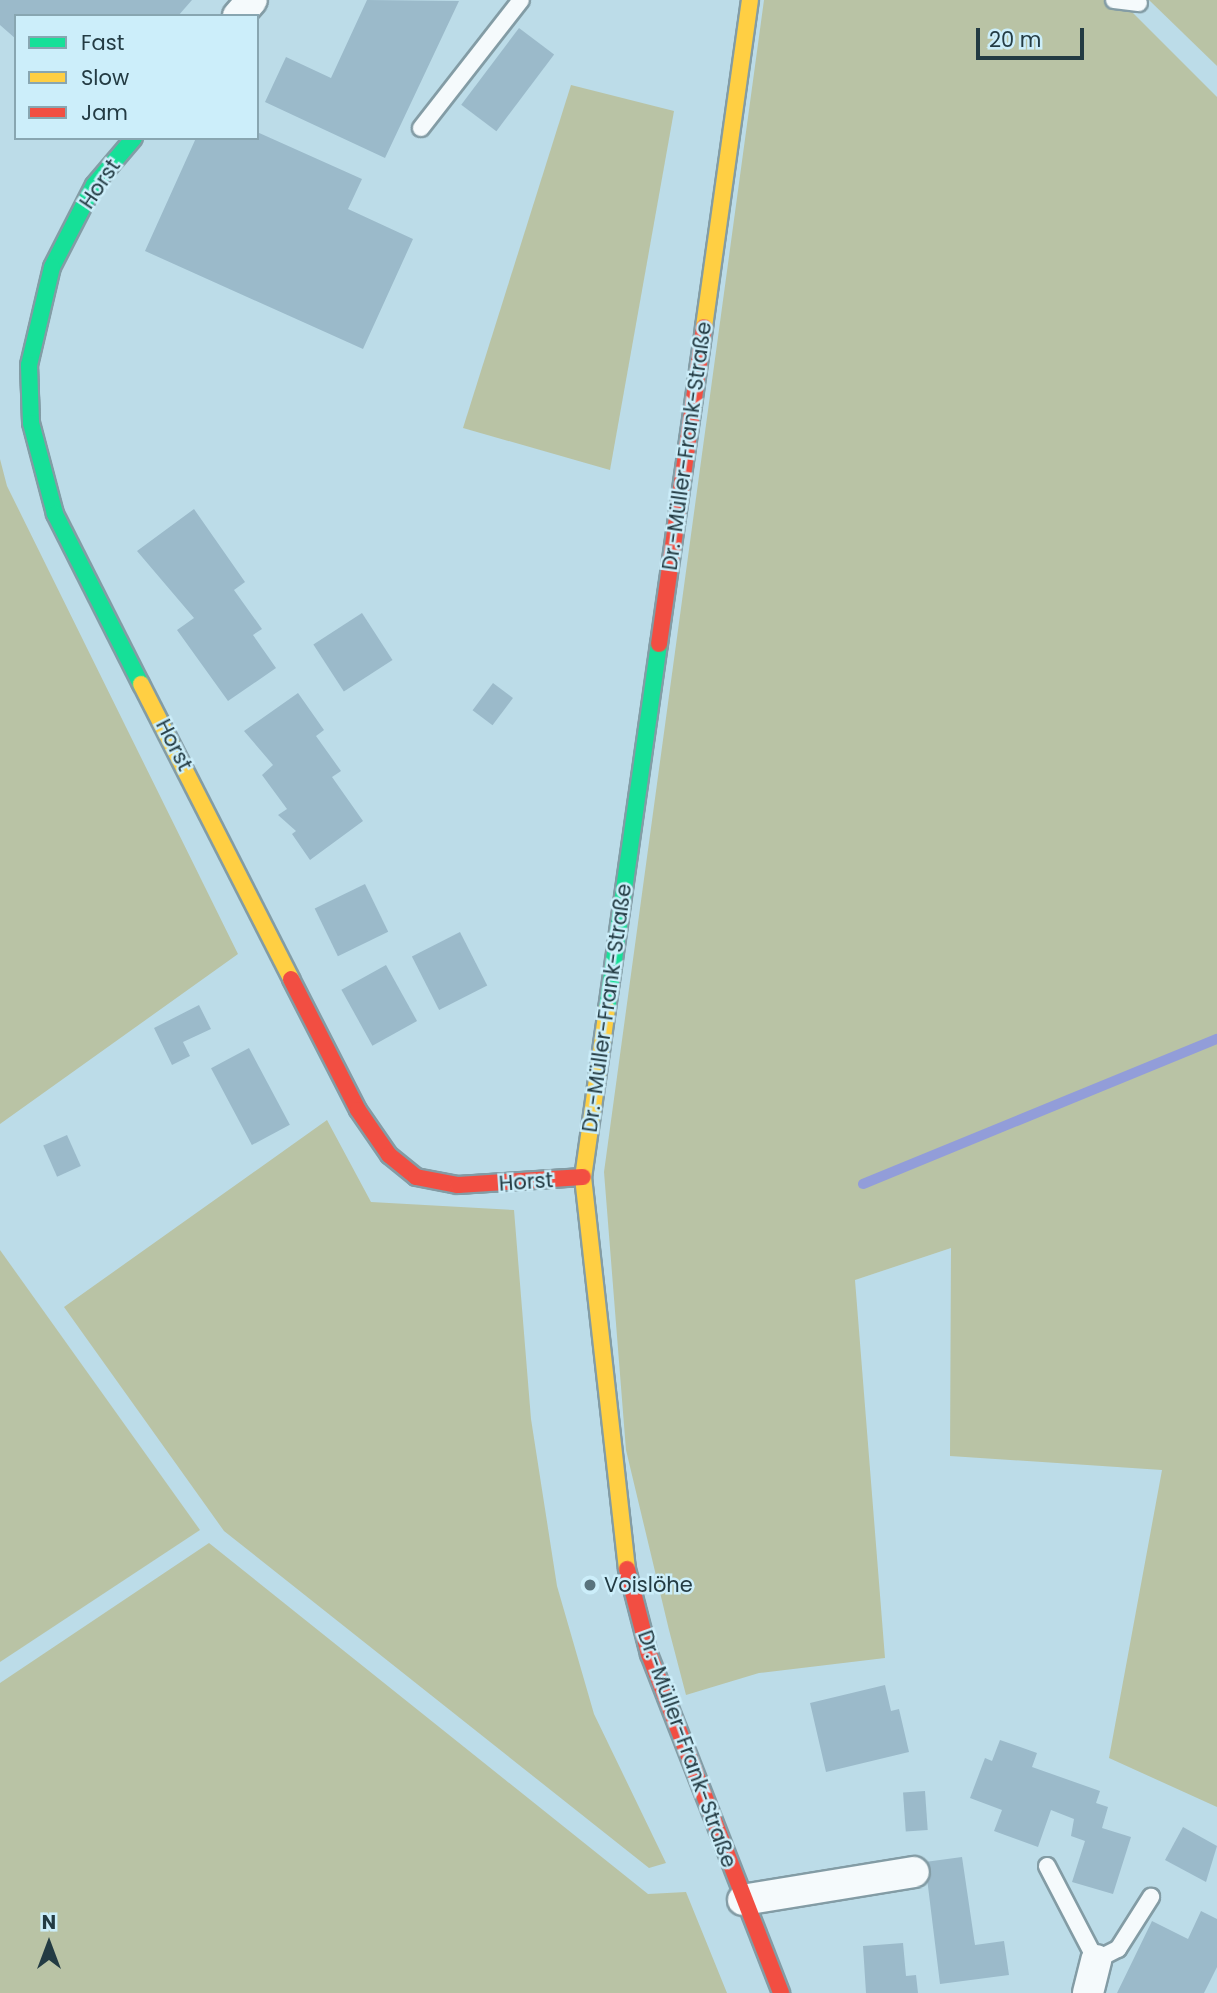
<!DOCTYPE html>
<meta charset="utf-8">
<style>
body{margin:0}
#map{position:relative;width:1217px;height:1993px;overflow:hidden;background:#bcdce8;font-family:Poppins,sans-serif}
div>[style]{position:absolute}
.green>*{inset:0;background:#b9c3a5}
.stream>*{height:10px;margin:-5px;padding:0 5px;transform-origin:5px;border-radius:5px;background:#929dd9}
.building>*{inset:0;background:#9bbaca;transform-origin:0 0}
.roads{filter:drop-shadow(2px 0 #839ca5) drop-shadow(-2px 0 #839ca5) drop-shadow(0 2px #839ca5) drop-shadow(0 -2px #839ca5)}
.lane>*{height:16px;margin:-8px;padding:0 8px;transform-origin:8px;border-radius:8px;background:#f5fafc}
.street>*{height:30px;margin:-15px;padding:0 15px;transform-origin:15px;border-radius:15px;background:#f5fafc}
.fast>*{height:16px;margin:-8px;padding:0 8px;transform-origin:8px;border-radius:8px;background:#16e098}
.slow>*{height:16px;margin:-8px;padding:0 8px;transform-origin:8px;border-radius:8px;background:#ffcf43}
.jam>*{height:16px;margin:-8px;padding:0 8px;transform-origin:8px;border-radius:8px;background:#f24e42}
.dots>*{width:19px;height:19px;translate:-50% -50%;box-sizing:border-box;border:4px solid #cceefa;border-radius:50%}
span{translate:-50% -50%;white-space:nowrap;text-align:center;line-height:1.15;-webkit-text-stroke:5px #cceefa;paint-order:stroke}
.street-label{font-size:21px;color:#233b43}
.poi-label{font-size:21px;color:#233b43}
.left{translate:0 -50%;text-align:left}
.legend{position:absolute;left:14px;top:14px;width:245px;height:126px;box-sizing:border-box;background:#cceefa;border:2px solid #88a6b1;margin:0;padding:9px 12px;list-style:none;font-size:21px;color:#233b43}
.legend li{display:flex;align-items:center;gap:14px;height:35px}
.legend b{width:35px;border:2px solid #88a6b1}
.north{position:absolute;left:14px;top:1909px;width:70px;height:70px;-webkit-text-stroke:5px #cceefa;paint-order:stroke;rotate:0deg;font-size:19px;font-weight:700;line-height:28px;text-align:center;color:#233b43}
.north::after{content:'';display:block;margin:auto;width:24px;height:32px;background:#233b43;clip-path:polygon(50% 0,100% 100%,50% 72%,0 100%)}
.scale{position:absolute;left:976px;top:28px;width:108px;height:32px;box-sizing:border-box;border:4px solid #233b43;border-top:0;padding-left:9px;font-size:21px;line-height:24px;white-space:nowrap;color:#233b43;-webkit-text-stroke:5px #cceefa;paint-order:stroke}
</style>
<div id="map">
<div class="green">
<div style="clip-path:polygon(764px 0,1120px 0,1217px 97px,1217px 1807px,1109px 1758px,1162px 1470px,950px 1456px,951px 1248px,855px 1280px,885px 1658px,759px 1673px,686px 1695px,669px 1630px,626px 1450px,604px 1172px)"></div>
<div style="clip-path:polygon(1149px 0,1217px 0,1217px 66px)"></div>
<div style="clip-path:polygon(571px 85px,674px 111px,610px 470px,463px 428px)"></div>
<div style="clip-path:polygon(0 459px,7px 486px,238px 954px,0 1124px)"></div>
<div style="clip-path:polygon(327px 1120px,371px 1202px,514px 1210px,531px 1419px,557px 1586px,594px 1714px,666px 1863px,649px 1868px,224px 1531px,64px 1307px)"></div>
<div style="clip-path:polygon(0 1250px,200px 1530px,0 1662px)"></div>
<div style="clip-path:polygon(209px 1543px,648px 1894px,686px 1892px,727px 1993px,0 1993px,0 1683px)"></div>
</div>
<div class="stream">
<div style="left:863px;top:1184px;width:383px;rotate:-22.3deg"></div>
</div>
<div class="building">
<div style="clip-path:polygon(0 0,192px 0,178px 16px,16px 16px,16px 39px,0 25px)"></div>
<div style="clip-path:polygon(367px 0,459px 1px,385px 158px,265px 102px,286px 57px,331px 78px)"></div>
<div style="left:519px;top:28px;width:44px;height:96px;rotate:37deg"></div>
<div style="clip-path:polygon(257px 132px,362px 179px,348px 209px,413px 239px,363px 349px,145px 251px,196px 138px,257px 138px)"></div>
<div style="clip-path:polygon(194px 509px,245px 582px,234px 590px,262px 629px,253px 635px,276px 668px,228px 701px,177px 630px,194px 618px,137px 551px)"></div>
<div style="left:362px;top:613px;width:56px;height:58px;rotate:57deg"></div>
<div style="left:493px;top:683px;width:25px;height:34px;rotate:37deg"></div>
<div style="clip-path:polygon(298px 693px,324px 730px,316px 736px,341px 771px,332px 777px,363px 821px,310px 860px,292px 834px,296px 831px,278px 815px,287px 809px,262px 775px,273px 765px,244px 731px)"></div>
<div style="left:365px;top:884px;width:53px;height:56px;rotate:64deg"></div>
<div style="left:460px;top:932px;width:60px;height:54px;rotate:63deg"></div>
<div style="left:386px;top:965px;width:64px;height:51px;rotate:61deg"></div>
<div style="clip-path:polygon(199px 1005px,211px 1029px,183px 1042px,190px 1056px,172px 1065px,154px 1028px)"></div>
<div style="left:249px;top:1048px;width:87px;height:43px;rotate:62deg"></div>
<div style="left:67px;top:1135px;width:34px;height:26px;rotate:66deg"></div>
<div style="clip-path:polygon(885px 1685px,891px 1711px,899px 1709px,909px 1752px,826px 1772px,810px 1703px)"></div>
<div style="clip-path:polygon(1000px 1740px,1037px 1753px,1032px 1767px,1100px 1791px,1096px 1803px,1108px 1807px,1102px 1828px,1131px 1837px,1113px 1894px,1072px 1882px,1085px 1841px,1071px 1836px,1074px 1819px,1051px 1810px,1038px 1847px,994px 1831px,1002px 1810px,970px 1798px,985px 1758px,992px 1761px)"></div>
<div style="left:925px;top:1791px;width:39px;height:22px;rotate:86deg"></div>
<div style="clip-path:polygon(1183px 1827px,1217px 1846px,1206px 1882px,1165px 1860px)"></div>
<div style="clip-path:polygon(962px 1857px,975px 1945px,1004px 1941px,1009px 1975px,940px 1984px,925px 1862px)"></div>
<div style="clip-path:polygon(1201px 1911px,1217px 1919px,1217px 1967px,1204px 1993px,1117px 1993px,1152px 1921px,1188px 1939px)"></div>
<div style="clip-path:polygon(903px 1943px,906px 1976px,916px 1975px,918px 1993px,866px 1993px,863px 1946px)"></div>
</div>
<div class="roads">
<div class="lane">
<div style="left:1114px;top:0;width:25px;rotate:7deg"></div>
<div style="left:421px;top:128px;width:162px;rotate:-52deg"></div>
<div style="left:1047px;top:1866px;width:106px;rotate:62.5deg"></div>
<div style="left:1096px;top:1960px;width:25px;rotate:-27deg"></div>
<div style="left:1118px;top:1949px;width:62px;rotate:-57.6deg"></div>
</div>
<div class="street">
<div style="left:238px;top:16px;width:21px;rotate:-49deg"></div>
<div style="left:743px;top:1900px;width:173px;rotate:-9.3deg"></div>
<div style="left:1088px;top:1993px;width:34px;rotate:-76deg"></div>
</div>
<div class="fast">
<div style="left:134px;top:138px;width:62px;rotate:130.4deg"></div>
<div style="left:94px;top:185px;width:92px;rotate:117.1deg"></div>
<div style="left:52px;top:267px;width:101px;rotate:103.2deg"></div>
<div style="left:29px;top:365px;width:58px;rotate:88deg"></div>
<div style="left:31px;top:423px;width:94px;rotate:75.2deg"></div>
<div style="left:55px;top:514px;width:191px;rotate:63.2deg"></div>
<div style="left:607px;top:1009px;width:369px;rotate:-81.9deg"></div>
</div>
<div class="slow">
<div style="left:704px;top:327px;width:330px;rotate:-82deg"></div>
<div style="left:141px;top:684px;width:331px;rotate:63deg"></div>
<div style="left:607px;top:1009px;width:170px;rotate:98.1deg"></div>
<div style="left:583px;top:1177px;width:394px;rotate:83.6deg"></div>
</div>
<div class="jam">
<div style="left:659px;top:644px;width:320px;rotate:-81.9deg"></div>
<div style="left:291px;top:979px;width:147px;rotate:62.9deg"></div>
<div style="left:358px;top:1110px;width:55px;rotate:55.4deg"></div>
<div style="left:389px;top:1155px;width:35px;rotate:39deg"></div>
<div style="left:416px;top:1177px;width:43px;rotate:10.8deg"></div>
<div style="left:458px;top:1185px;width:125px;rotate:-3.7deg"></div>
<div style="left:627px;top:1569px;width:88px;rotate:75.5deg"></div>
<div style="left:649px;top:1654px;width:364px;rotate:68.7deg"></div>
</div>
</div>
<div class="dots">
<div style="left:590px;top:1585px;background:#59737d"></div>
</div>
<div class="street-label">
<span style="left:100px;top:184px;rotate:-56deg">Horst</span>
<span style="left:687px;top:446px;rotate:-82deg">Dr.-Müller-Frank-Straße</span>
<span style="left:174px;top:745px;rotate:63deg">Horst</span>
<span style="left:607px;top:1008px;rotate:-82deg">Dr.-Müller-Frank-Straße</span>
<span style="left:526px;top:1182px;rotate:-4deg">Horst</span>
<span style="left:687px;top:1749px;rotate:70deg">Dr.-Müller-Frank-Straße</span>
</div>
<div class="poi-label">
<span class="left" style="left:604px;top:1585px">Voislöhe</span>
</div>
<ul class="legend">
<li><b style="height:9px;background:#16e098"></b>Fast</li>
<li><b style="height:9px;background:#ffcf43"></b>Slow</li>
<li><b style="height:9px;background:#f24e42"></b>Jam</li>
</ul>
<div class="north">N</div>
<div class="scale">20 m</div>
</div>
